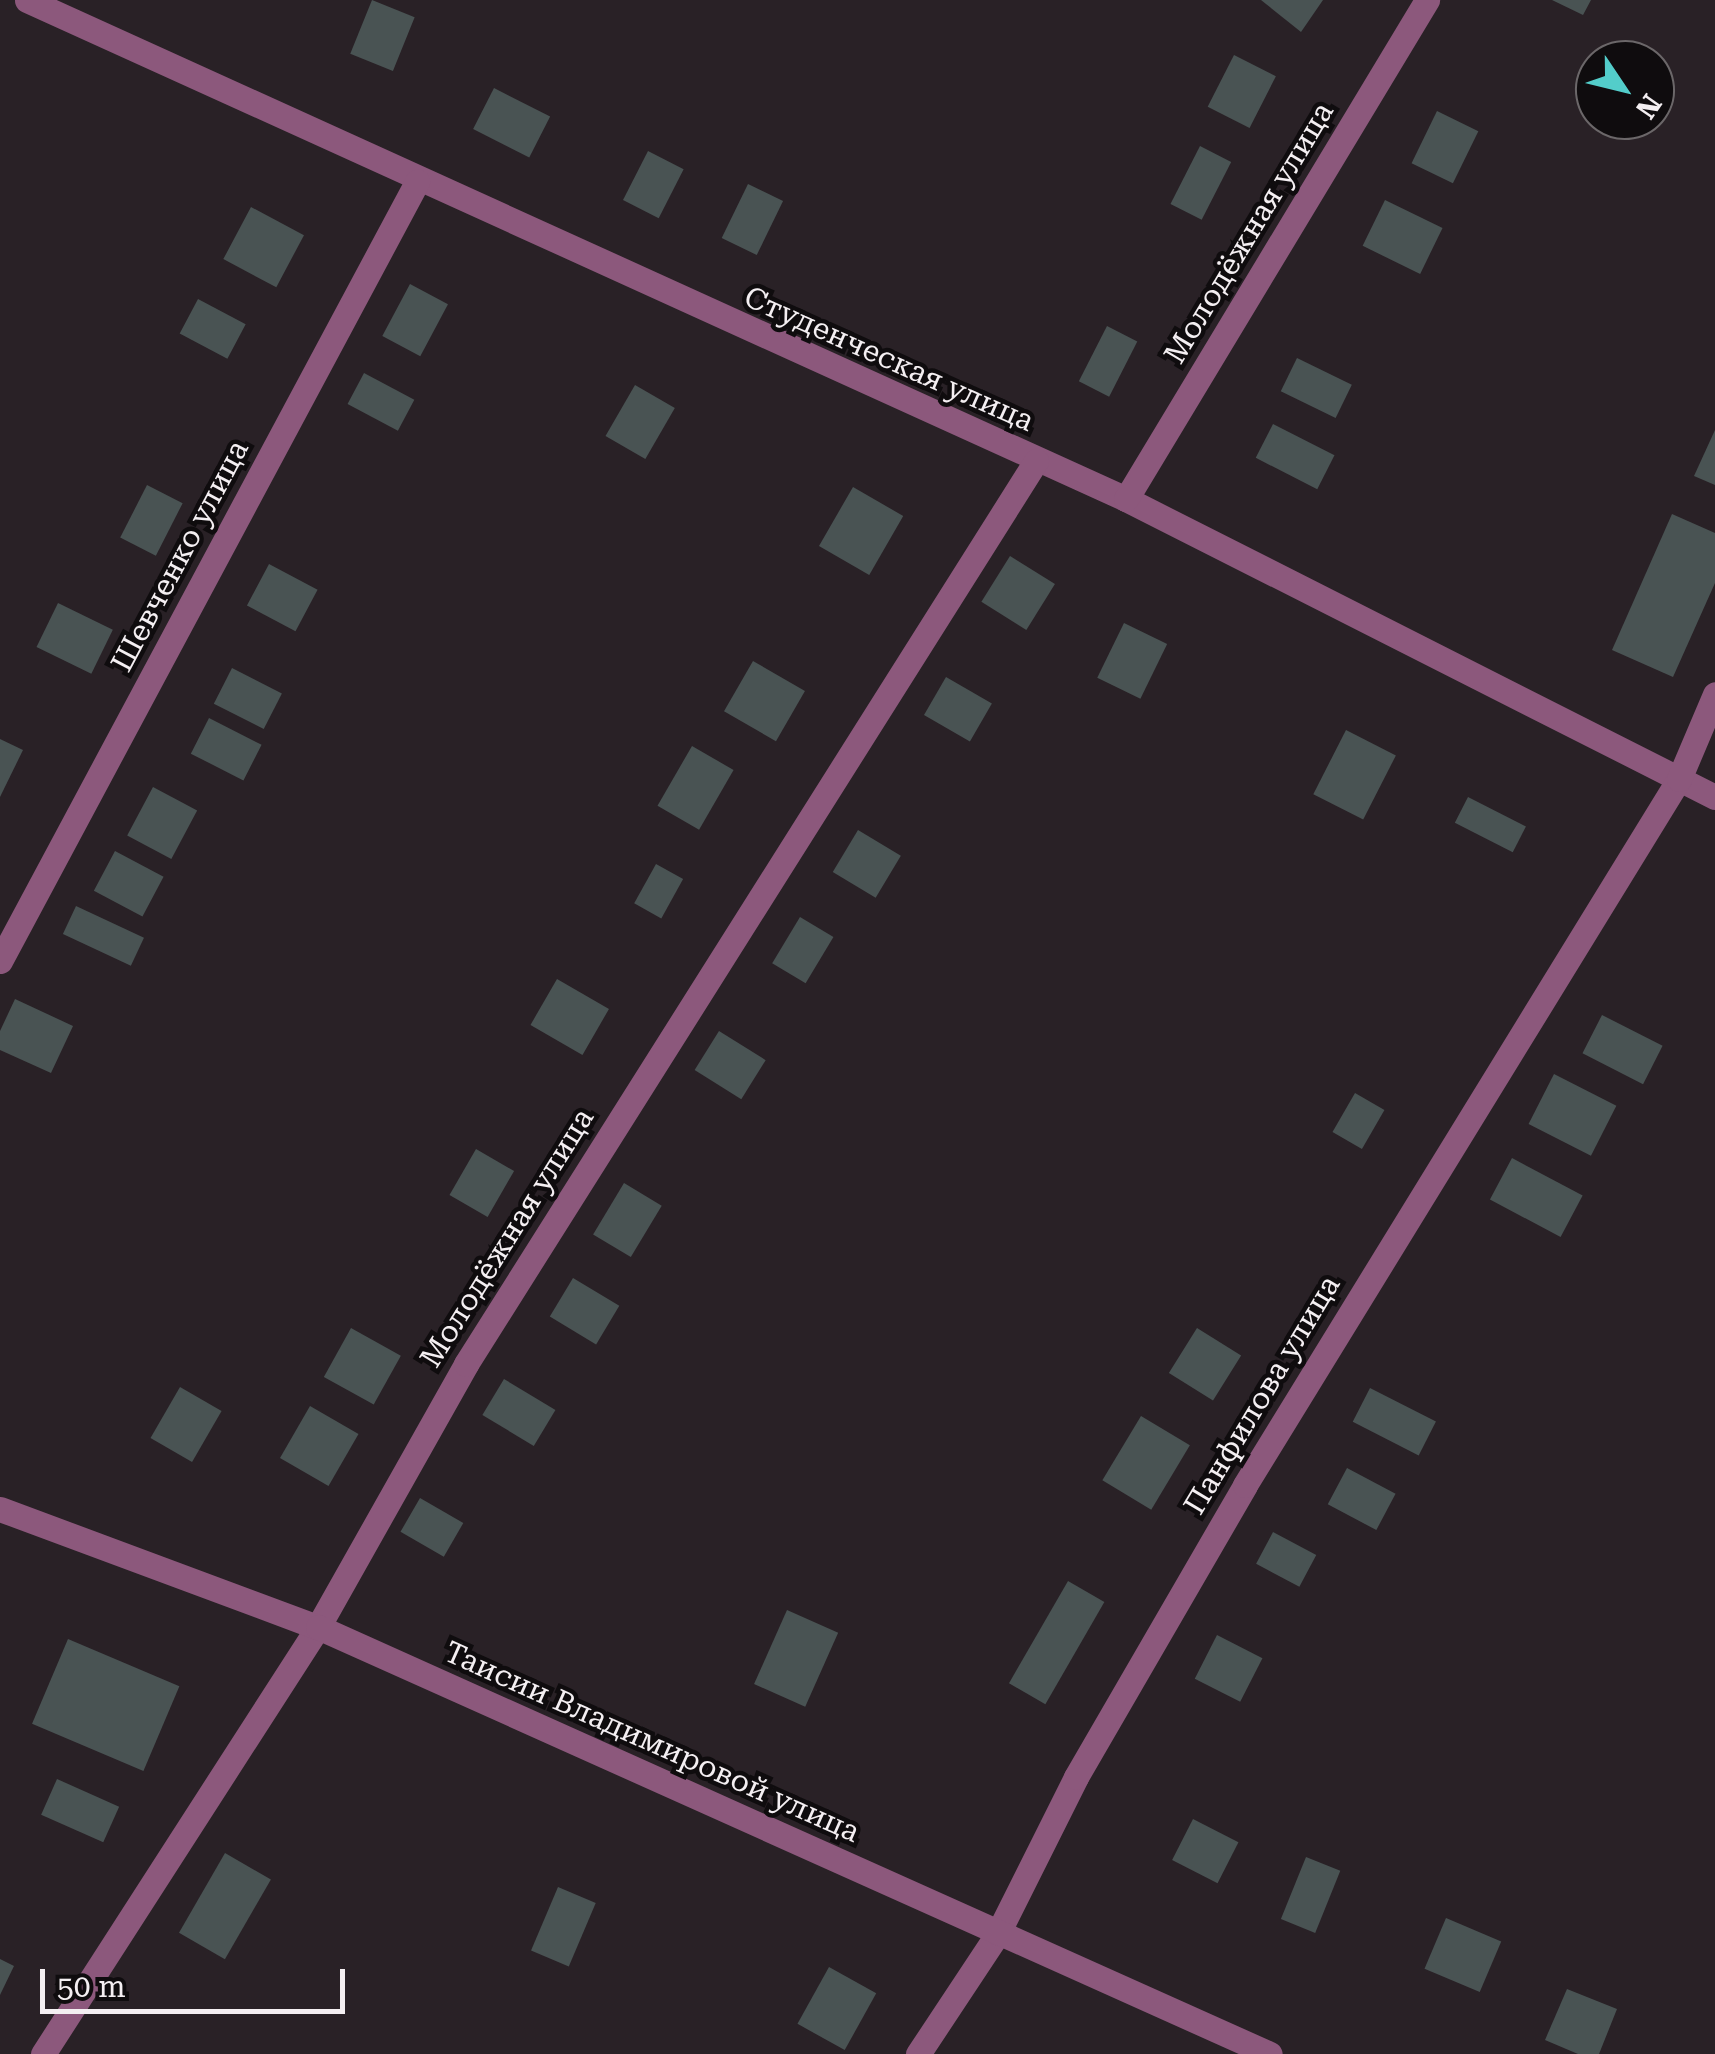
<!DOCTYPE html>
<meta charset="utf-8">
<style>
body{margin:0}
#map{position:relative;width:1715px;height:2054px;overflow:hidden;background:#292126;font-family:"Roboto Serif",serif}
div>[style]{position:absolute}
.building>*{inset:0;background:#495353;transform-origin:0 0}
.minor>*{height:25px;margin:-12.5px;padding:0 12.5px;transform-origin:12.5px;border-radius:12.5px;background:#8c587c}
.tertiary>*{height:25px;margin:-12.5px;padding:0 12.5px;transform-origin:12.5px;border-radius:12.5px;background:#8c587c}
span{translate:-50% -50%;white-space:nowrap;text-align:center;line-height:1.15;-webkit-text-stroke:9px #0f0c0e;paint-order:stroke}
.street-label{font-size:30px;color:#f4eff2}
.north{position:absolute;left:1575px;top:40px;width:100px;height:100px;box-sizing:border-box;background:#0f0c0e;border:2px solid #6b6769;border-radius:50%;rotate:125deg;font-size:28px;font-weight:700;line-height:40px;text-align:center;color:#f4eff2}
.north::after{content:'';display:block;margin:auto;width:35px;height:45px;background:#53cdca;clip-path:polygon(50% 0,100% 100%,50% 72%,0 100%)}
.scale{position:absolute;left:40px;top:1969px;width:305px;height:45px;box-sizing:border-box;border:5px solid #f4eff2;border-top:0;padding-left:12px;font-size:30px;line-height:35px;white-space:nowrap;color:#f4eff2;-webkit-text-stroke:8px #0f0c0e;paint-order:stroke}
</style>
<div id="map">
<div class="building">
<div style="left:372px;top:0;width:46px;height:58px;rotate:22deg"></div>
<div style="clip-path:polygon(1261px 0,1323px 0,1301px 32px)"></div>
<div style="clip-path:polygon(1552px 0,1591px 0,1583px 15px)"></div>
<div style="left:1234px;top:55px;width:47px;height:58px;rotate:27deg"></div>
<div style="left:494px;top:88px;width:63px;height:46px;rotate:27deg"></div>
<div style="left:1437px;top:111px;width:46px;height:58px;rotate:26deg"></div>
<div style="left:1200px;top:146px;width:35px;height:65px;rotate:27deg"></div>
<div style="left:648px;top:151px;width:40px;height:55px;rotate:27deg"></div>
<div style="left:748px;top:184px;width:39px;height:60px;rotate:26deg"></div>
<div style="left:1385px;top:200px;width:64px;height:51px;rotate:26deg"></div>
<div style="left:251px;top:207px;width:60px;height:59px;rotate:28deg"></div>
<div style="left:410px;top:284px;width:43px;height:59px;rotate:28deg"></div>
<div style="left:198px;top:299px;width:54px;height:39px;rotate:28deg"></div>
<div style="left:1107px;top:326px;width:34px;height:62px;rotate:27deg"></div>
<div style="left:1297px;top:358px;width:61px;height:37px;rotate:26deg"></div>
<div style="left:364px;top:373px;width:57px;height:35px;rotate:28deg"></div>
<div style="left:635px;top:385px;width:46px;height:59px;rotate:30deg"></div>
<div style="left:1273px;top:424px;width:69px;height:38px;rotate:27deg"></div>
<div style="clip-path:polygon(1715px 430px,1715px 485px,1694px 476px)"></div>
<div style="left:147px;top:485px;width:40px;height:59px;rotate:27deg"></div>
<div style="left:853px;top:487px;width:58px;height:68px;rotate:30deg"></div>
<div style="clip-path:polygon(1672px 514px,1715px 533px,1715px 583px,1673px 677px,1612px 650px)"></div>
<div style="left:1010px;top:556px;width:53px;height:54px;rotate:32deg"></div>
<div style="left:269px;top:564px;width:55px;height:47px;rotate:28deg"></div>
<div style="left:58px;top:603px;width:61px;height:49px;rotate:26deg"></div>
<div style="left:1124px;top:623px;width:48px;height:61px;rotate:26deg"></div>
<div style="left:753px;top:661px;width:60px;height:58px;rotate:30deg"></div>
<div style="left:232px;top:668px;width:56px;height:40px;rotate:27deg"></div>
<div style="left:946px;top:677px;width:53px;height:44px;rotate:30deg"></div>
<div style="left:209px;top:718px;width:59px;height:40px;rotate:27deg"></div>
<div style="left:1346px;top:730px;width:56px;height:72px;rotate:27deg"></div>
<div style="clip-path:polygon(0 739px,23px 750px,0 797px)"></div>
<div style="left:692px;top:746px;width:48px;height:69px;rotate:30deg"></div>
<div style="left:153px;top:787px;width:50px;height:55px;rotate:28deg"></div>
<div style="left:1468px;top:797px;width:65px;height:29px;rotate:27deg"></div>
<div style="left:858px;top:830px;width:50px;height:49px;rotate:31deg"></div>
<div style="left:115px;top:851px;width:55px;height:45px;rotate:28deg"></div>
<div style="left:656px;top:864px;width:31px;height:45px;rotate:29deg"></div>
<div style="left:76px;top:906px;width:75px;height:31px;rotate:25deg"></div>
<div style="left:800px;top:917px;width:39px;height:54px;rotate:31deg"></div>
<div style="left:557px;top:979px;width:60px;height:53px;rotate:30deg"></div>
<div style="clip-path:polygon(15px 999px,73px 1026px,51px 1073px,0 1050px,0 1031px)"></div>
<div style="left:1602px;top:1015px;width:68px;height:43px;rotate:27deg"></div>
<div style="left:719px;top:1031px;width:55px;height:46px;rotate:32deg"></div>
<div style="left:1554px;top:1074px;width:70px;height:56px;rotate:27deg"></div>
<div style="left:1355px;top:1093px;width:34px;height:45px;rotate:30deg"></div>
<div style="left:476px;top:1149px;width:44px;height:53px;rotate:30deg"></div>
<div style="left:1512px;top:1158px;width:80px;height:47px;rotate:28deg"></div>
<div style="left:624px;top:1183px;width:44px;height:60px;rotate:31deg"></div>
<div style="left:573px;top:1278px;width:54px;height:45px;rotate:31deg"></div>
<div style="left:351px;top:1328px;width:57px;height:56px;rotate:29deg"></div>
<div style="left:1197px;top:1328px;width:52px;height:53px;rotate:32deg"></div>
<div style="left:504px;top:1379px;width:60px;height:42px;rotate:31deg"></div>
<div style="left:180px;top:1387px;width:48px;height:59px;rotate:30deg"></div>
<div style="left:1370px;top:1388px;width:74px;height:38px;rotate:27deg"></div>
<div style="left:310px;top:1406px;width:56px;height:60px;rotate:30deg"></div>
<div style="left:1141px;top:1416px;width:57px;height:75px;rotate:31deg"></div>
<div style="left:1347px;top:1468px;width:55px;height:41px;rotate:28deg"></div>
<div style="left:420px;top:1498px;width:50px;height:39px;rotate:30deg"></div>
<div style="left:1273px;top:1532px;width:49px;height:36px;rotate:28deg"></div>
<div style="left:1068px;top:1581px;width:42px;height:118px;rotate:30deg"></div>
<div style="left:787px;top:1610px;width:56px;height:81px;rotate:24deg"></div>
<div style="left:1217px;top:1635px;width:51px;height:49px;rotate:27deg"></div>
<div style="left:68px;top:1639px;width:121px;height:92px;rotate:23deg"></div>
<div style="left:57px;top:1779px;width:68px;height:39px;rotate:24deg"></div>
<div style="left:1193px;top:1819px;width:51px;height:46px;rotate:27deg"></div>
<div style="left:225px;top:1853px;width:53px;height:92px;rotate:30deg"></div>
<div style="left:1306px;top:1857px;width:37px;height:67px;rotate:22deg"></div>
<div style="left:558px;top:1887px;width:41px;height:69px;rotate:23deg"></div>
<div style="left:1446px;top:1918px;width:60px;height:55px;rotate:23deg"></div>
<div style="clip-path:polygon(0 1959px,14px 1966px,0 1995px)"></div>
<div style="left:829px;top:1967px;width:54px;height:65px;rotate:29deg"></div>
<div style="clip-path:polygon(1567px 1989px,1617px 2009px,1599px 2054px,1578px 2054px,1545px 2040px)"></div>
</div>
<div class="minor">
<div style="left:27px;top:0;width:1207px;rotate:24.42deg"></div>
<div style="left:1126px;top:499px;width:660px;rotate:26.84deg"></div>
<div style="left:1126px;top:499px;width:583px;rotate:-58.9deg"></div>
<div style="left:0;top:961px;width:884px;rotate:-61.84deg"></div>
<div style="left:43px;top:2054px;width:508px;rotate:-57.22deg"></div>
<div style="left:318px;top:1627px;width:302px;rotate:-60.6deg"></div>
<div style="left:466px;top:1364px;width:1068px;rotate:-57.74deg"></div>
<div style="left:918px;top:2054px;width:145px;rotate:-56.5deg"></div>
<div style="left:998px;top:1933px;width:174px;rotate:-63.4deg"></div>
<div style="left:1076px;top:1777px;width:337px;rotate:-59.9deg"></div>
<div style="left:1245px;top:1485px;width:829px;rotate:-58.42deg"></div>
<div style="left:1679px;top:779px;width:92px;rotate:-67deg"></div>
</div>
<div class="tertiary">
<div style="left:0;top:1509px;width:339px;rotate:20.4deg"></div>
<div style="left:318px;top:1627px;width:1043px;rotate:24.16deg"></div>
</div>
<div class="street-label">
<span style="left:1249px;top:233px;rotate:-59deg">Молодёжная улица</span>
<span style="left:889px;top:359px;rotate:24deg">Студенческая улица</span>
<span style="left:180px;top:556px;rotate:-62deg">Шевченко улица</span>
<span style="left:507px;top:1238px;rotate:-58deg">Молодёжная улица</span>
<span style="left:1262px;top:1395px;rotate:-59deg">Панфилова улица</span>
<span style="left:652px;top:1742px;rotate:24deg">Таисии Владимировой улица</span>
</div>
<div class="north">N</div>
<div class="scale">50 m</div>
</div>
